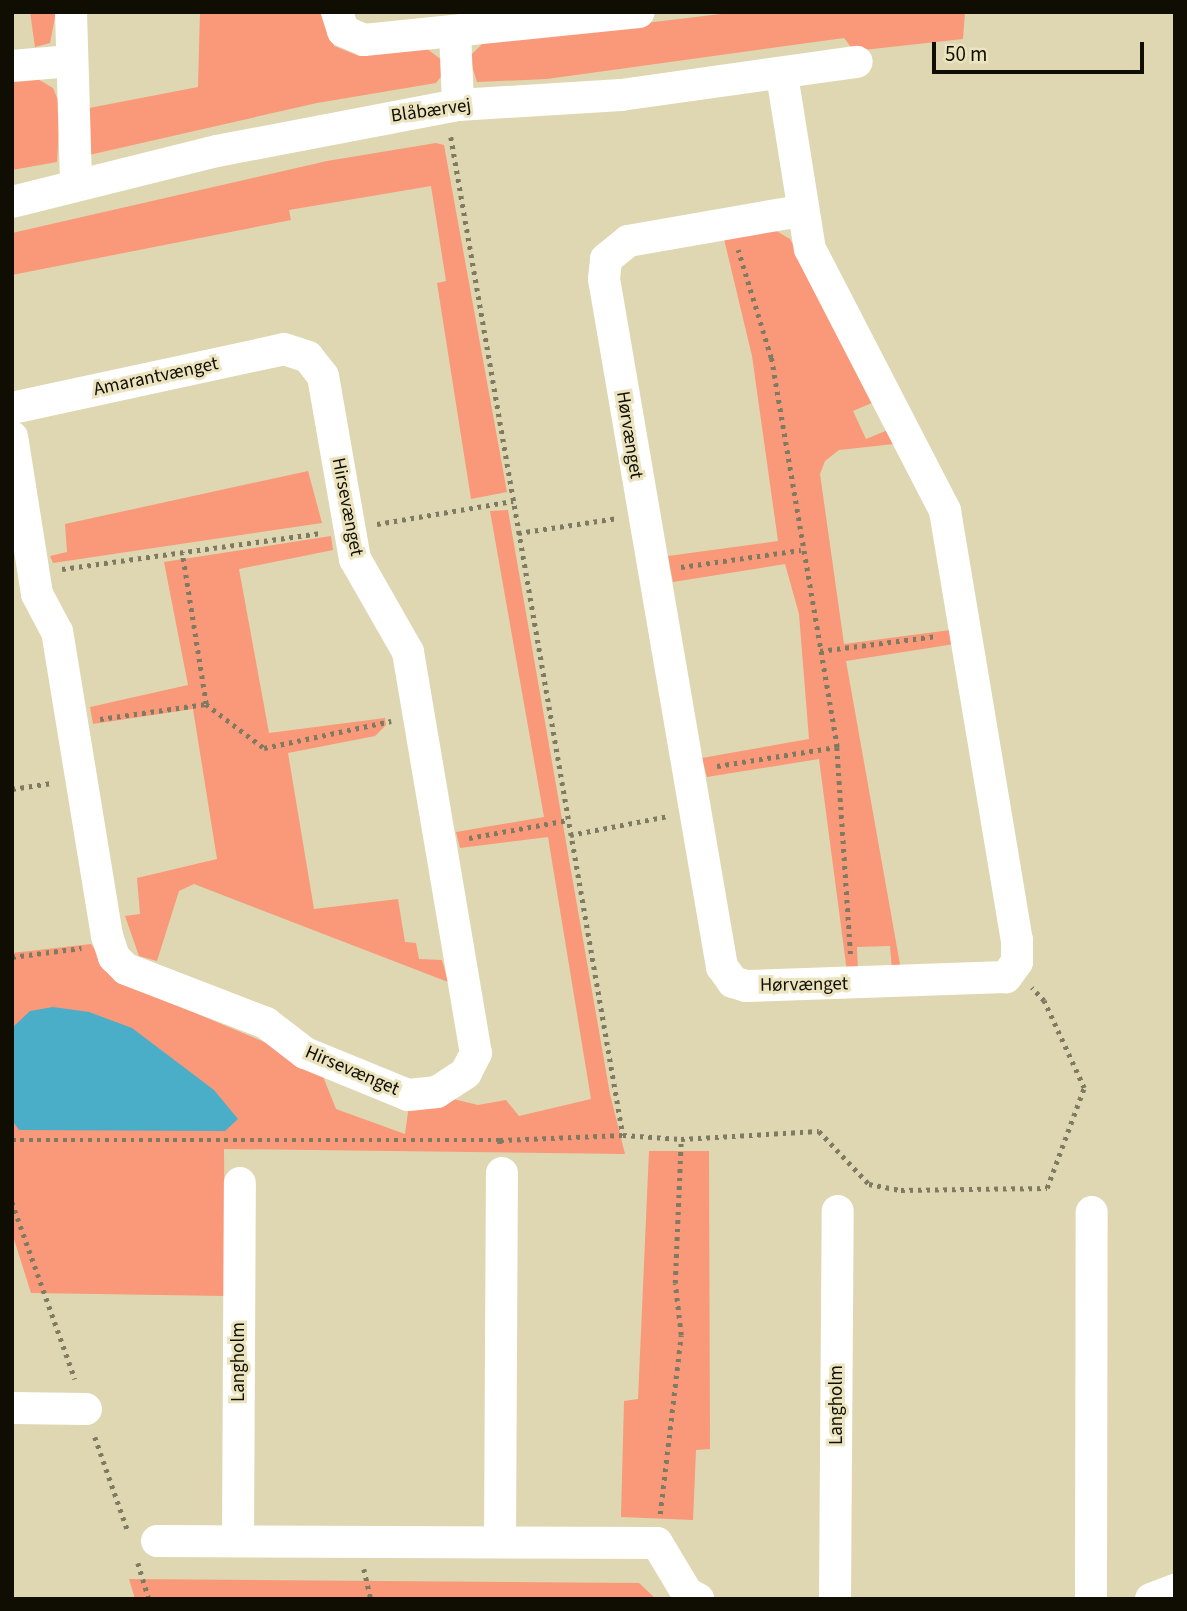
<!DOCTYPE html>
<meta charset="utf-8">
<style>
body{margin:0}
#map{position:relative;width:1187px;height:1611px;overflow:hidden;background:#ded7b2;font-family:"Source Sans 3",sans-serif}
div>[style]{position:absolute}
.green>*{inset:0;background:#f9997a}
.water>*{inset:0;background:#4aaec9}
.path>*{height:4.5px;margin-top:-2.25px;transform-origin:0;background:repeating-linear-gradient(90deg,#7f7b62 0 3.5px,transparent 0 8.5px)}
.street>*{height:32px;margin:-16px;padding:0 16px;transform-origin:16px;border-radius:16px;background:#fff}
span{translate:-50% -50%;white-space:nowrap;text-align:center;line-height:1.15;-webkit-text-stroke:6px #ece4bf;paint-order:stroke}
.street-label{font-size:19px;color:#100e03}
.frame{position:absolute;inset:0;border:14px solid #100e03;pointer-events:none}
.scale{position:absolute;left:932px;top:42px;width:212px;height:32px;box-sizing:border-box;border:4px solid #100e03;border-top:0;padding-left:9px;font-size:21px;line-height:24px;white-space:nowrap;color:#100e03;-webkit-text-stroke:5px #ece4bf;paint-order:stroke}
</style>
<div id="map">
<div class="green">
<div style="clip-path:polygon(30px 12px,56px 12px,50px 43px,35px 47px)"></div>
<div style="clip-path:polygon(200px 12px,326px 14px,334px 46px,359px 56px,426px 48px,443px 61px,443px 74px,436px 83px,317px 103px,89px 155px,84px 109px,198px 87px)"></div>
<div style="clip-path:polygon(738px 12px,965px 12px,963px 39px,854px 51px,844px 38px,547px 79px,477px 82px,472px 66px,472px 54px,484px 42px)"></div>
<div style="clip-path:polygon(36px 78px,53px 88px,60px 105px,57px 162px,12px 170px,12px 81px)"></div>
<div style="clip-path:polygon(436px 143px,444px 145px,507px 492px,471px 499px,437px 283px,446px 281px,431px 186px,289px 210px,291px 220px,12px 275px,12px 233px,327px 161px)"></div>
<div style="clip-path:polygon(773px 229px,790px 239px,874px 402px,853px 411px,866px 439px,888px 430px,894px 444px,839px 450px,825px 461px,820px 474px,844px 644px,958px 629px,961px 643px,846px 661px,901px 970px,892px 970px,890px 946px,857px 947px,858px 971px,847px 972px,819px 759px,707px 777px,702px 758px,809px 739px,799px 614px,785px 564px,673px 582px,668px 556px,778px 541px,752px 356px,724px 239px)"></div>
<div style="clip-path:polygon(308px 471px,322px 523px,53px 563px,50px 556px,67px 552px,65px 524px)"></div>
<div style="clip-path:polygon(508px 510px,610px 1094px,625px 1154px,224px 1149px,225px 1296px,31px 1293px,12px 1233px,12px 953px,91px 944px,114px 979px,269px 1044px,322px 1074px,336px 1109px,405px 1134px,409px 1105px,453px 1099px,478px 1105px,506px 1100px,519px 1116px,591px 1099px,548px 837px,460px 848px,456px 832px,544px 817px,490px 511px)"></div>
<div style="clip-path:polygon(331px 536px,333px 550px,239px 569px,269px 733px,385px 718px,386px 725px,375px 736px,288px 753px,314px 909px,398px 899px,405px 942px,416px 943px,419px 959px,442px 960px,448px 982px,194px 884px,179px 891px,157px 961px,139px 956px,125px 916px,140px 914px,137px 878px,217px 859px,193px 709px,93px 724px,90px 707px,188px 685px,164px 562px)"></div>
<div style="clip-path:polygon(649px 1151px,709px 1151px,710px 1449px,696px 1450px,693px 1520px,621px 1517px,624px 1401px,638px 1399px)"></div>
<div style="clip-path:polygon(129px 1579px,639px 1583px,656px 1599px,135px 1599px)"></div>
</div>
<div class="water">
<div style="clip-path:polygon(53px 1007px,89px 1012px,132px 1028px,214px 1090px,238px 1119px,225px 1131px,19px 1130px,12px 1120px,12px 1028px,30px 1011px)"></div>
</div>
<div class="path">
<div style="left:451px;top:137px;width:1013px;rotate:80.22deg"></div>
<div style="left:623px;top:1135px;width:58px;rotate:3.9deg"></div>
<div style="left:681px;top:1139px;width:138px;rotate:-3.3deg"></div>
<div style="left:819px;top:1131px;width:73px;rotate:46.7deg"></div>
<div style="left:869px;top:1184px;width:33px;rotate:11deg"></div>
<div style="left:901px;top:1190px;width:146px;rotate:-0.8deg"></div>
<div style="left:1047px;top:1188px;width:107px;rotate:-69.7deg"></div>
<div style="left:1084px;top:1088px;width:96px;rotate:-114.7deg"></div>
<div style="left:1044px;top:1001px;width:18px;rotate:-133deg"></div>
<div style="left:377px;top:524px;width:138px;rotate:-9.6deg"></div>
<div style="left:518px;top:533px;width:101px;rotate:-8.5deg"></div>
<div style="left:681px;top:567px;width:121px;rotate:-8.1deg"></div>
<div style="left:62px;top:569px;width:263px;rotate:-7.9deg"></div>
<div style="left:820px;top:651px;width:118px;rotate:-7.3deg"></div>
<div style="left:206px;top:704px;width:73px;rotate:37.2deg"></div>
<div style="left:264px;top:748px;width:130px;rotate:-12deg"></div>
<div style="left:100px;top:719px;width:107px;rotate:-8.1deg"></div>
<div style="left:206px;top:704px;width:154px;rotate:-99deg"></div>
<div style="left:837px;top:747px;width:209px;rotate:86.2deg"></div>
<div style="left:717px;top:766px;width:121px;rotate:-9deg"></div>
<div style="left:837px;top:747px;width:395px;rotate:-99.6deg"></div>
<div style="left:771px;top:358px;width:113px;rotate:-107deg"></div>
<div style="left:12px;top:789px;width:40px;rotate:-8.5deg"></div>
<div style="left:570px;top:835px;width:101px;rotate:-10.9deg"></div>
<div style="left:469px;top:838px;width:101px;rotate:-10.3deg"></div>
<div style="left:12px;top:957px;width:70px;rotate:-7.4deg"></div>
<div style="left:12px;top:1140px;width:488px"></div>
<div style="left:500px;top:1140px;width:4px;rotate:90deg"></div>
<div style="left:500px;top:1140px;width:123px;rotate:-2.3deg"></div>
<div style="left:12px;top:1202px;width:188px;rotate:70.4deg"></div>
<div style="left:95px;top:1437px;width:100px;rotate:70.7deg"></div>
<div style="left:660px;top:1514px;width:180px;rotate:-83.3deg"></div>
<div style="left:681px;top:1335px;width:52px;rotate:-96.6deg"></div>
<div style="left:675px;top:1283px;width:144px;rotate:-87.6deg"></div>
<div style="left:138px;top:1563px;width:38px;rotate:73deg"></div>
<div style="left:364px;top:1569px;width:31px;rotate:77deg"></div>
</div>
<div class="street">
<div style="left:71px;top:12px;width:172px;rotate:88.3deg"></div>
<div style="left:337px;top:12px;width:20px;rotate:72deg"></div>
<div style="left:343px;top:31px;width:23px;rotate:23deg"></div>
<div style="left:364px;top:40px;width:276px;rotate:-5.8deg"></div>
<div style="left:455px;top:32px;width:73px;rotate:87.6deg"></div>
<div style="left:12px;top:66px;width:59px;rotate:-4.8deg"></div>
<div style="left:782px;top:75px;width:176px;rotate:80.9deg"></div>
<div style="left:810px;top:249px;width:295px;rotate:62.7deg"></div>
<div style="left:945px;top:511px;width:435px;rotate:80.5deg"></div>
<div style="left:1017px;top:940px;width:22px;rotate:90deg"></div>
<div style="left:1017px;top:962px;width:19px;rotate:126deg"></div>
<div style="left:1006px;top:977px;width:260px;rotate:178deg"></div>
<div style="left:746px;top:986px;width:14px;rotate:-163deg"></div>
<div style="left:733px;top:982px;width:19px;rotate:-126deg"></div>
<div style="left:722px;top:967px;width:698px;rotate:-99.73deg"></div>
<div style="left:604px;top:279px;width:20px;rotate:-84deg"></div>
<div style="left:606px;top:259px;width:28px;rotate:-39deg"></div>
<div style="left:628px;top:241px;width:175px;rotate:-9.9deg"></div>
<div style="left:12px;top:202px;width:211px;rotate:-14deg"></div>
<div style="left:217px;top:151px;width:245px;rotate:-10.8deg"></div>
<div style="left:458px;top:105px;width:163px;rotate:-3.5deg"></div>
<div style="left:621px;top:95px;width:238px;rotate:-8deg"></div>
<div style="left:12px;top:408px;width:278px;rotate:-12.2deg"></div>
<div style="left:284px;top:349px;width:25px;rotate:18deg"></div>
<div style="left:308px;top:357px;width:24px;rotate:52deg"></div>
<div style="left:323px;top:376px;width:186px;rotate:80.1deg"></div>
<div style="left:355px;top:559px;width:107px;rotate:60.3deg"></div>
<div style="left:408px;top:652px;width:407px;rotate:80.4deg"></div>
<div style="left:476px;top:1053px;width:22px;rotate:117deg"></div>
<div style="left:466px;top:1073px;width:35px;rotate:147deg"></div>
<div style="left:437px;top:1092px;width:29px;rotate:174deg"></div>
<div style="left:408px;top:1095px;width:111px;rotate:-157.8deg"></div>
<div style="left:305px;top:1053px;width:49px;rotate:-142.4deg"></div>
<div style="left:266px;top:1023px;width:150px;rotate:-158.9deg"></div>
<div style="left:126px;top:969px;width:17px;rotate:-135deg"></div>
<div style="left:114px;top:957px;width:22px;rotate:-108deg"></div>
<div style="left:107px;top:936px;width:308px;rotate:-99.3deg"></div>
<div style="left:57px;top:632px;width:43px;rotate:-117.8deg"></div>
<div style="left:37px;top:594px;width:159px;rotate:-99deg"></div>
<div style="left:12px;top:1408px;width:74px;rotate:0.8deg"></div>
<div style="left:157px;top:1541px;width:500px;rotate:0.23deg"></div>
<div style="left:657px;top:1543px;width:58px;rotate:59deg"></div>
<div style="left:687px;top:1593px;width:13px;rotate:29deg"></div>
<div style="left:238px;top:1541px;width:358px;rotate:-89.7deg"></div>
<div style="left:500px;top:1542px;width:369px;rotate:-89.7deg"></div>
<div style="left:835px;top:1599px;width:388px;rotate:-89.6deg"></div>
<div style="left:1091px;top:1599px;width:387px;rotate:-89.9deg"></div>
<div style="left:1151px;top:1599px;width:26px;rotate:-21deg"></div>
</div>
<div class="street-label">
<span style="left:431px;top:111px;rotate:-8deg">Blåbærvej</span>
<span style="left:156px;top:377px;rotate:-12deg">Amarantvænget</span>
<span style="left:629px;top:435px;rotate:81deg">Hørvænget</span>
<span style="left:347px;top:507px;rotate:79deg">Hirsevænget</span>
<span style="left:804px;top:985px;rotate:-1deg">Hørvænget</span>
<span style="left:352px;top:1071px;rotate:23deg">Hirsevænget</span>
<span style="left:239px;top:1362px;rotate:-90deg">Langholm</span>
<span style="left:837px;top:1405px;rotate:-90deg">Langholm</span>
</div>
<div class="frame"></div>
<div class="scale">50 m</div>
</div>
